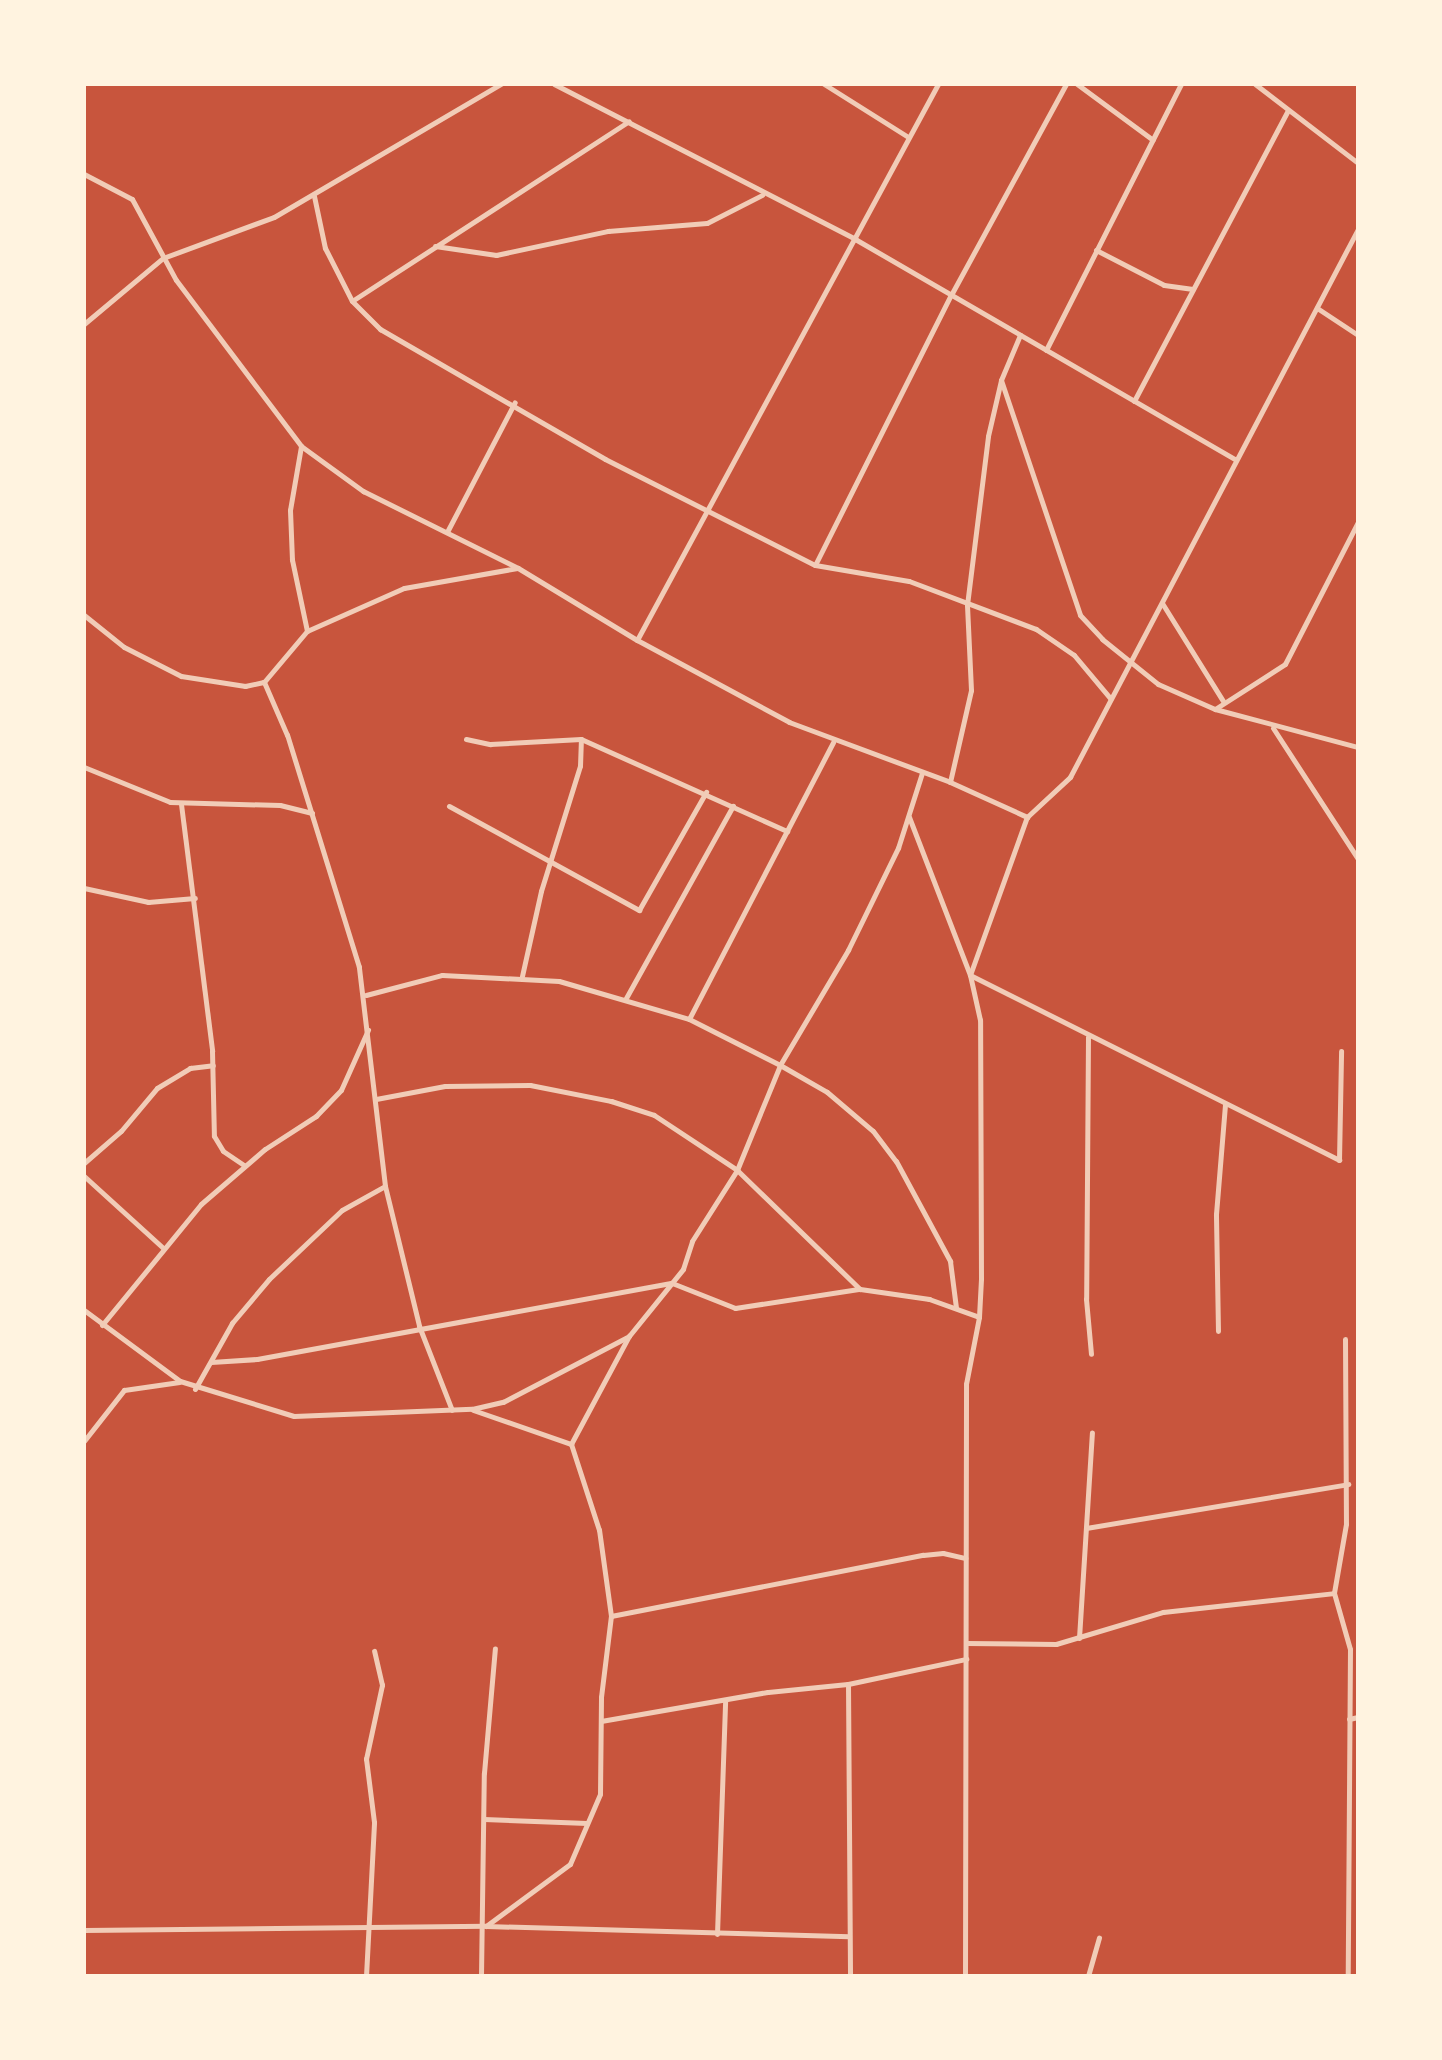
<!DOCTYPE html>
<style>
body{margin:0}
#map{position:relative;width:1442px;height:2060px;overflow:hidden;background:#c8553d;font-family:"Space Grotesk",sans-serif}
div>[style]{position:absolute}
.minor>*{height:5px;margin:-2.5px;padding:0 2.5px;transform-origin:2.5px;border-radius:2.5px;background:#f1ccb7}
span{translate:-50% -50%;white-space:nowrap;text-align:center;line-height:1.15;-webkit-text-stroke:8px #fff3e0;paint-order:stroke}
.frame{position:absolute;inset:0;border:86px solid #fff3e0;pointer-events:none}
</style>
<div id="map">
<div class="minor">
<div style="left:554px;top:84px;width:339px;rotate:27.2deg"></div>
<div style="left:855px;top:239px;width:439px;rotate:30.1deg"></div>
<div style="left:824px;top:84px;width:99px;rotate:32.2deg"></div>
<div style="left:1077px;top:84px;width:94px;rotate:36.4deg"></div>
<div style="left:1255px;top:84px;width:130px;rotate:37.5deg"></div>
<div style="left:84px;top:174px;width:54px;rotate:27.5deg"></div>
<div style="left:132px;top:199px;width:92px;rotate:61.5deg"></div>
<div style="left:176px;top:280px;width:208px;rotate:53deg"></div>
<div style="left:301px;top:446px;width:77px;rotate:36deg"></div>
<div style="left:363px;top:491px;width:173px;rotate:26.4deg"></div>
<div style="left:518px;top:568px;width:139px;rotate:31.2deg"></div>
<div style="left:637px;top:640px;width:173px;rotate:28.3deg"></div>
<div style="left:789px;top:722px;width:172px;rotate:20.4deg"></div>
<div style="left:950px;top:782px;width:85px;rotate:24.4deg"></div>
<div style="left:314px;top:196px;width:53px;rotate:78.1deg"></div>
<div style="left:325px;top:248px;width:59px;rotate:63deg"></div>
<div style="left:352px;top:301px;width:40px;rotate:45deg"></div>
<div style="left:380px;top:329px;width:260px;rotate:30deg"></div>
<div style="left:605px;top:459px;width:235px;rotate:26.8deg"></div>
<div style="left:815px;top:565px;width:95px;rotate:9.7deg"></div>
<div style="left:909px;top:581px;width:136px;rotate:20.7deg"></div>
<div style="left:1036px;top:629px;width:46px;rotate:34.4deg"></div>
<div style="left:1074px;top:655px;width:56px;rotate:50.1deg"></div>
<div style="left:435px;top:246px;width:62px;rotate:8.4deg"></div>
<div style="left:496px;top:255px;width:115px;rotate:-12.1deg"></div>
<div style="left:608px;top:231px;width:99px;rotate:-4.6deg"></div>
<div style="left:707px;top:223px;width:62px;rotate:-27deg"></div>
<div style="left:1096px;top:250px;width:76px;rotate:27.2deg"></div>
<div style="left:1164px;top:285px;width:29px;rotate:8deg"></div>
<div style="left:352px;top:301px;width:330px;rotate:-33deg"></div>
<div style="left:1317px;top:308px;width:49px;rotate:33.4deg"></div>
<div style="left:84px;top:324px;width:103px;rotate:-39.9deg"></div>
<div style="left:163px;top:258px;width:118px;rotate:-20.3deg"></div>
<div style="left:274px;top:217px;width:263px;rotate:-30.4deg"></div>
<div style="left:1046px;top:350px;width:298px;rotate:-63.1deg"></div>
<div style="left:1001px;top:380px;width:248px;rotate:71.4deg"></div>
<div style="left:1080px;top:615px;width:33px;rotate:47deg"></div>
<div style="left:1102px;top:639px;width:72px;rotate:38.8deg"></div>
<div style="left:1158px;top:684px;width:62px;rotate:23.7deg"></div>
<div style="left:1215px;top:709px;width:148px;rotate:14.9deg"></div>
<div style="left:1134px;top:401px;width:329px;rotate:-62.1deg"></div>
<div style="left:448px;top:530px;width:144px;rotate:-62.4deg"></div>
<div style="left:815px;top:565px;width:302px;rotate:-63.3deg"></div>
<div style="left:951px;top:295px;width:240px;rotate:-61.4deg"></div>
<div style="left:1162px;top:603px;width:115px;rotate:58.1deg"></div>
<div style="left:84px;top:615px;width:51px;rotate:38.7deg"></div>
<div style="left:124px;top:647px;width:64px;rotate:27deg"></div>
<div style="left:181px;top:676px;width:65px;rotate:8.9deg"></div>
<div style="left:245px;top:686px;width:19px;rotate:-12deg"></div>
<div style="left:264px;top:682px;width:67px;rotate:-49.9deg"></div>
<div style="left:307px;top:631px;width:73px;rotate:-101.9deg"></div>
<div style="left:292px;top:560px;width:50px;rotate:-92.3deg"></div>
<div style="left:290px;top:510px;width:65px;rotate:-80.2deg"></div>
<div style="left:307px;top:631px;width:106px;rotate:-23.9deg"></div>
<div style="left:404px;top:588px;width:115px;rotate:-10deg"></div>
<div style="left:637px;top:640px;width:632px;rotate:-61.57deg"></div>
<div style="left:1215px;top:709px;width:83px;rotate:-32.7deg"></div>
<div style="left:1285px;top:664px;width:160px;rotate:-62.8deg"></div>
<div style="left:1273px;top:728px;width:156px;rotate:57deg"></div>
<div style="left:466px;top:739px;width:25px;rotate:12deg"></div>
<div style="left:490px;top:744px;width:91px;rotate:-3.1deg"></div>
<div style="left:581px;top:739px;width:226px;rotate:24.1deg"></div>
<div style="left:84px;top:767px;width:93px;rotate:22.1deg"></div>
<div style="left:170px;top:802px;width:110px;rotate:1.6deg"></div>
<div style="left:280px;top:805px;width:33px;rotate:14deg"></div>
<div style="left:950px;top:782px;width:94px;rotate:-77.1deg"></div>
<div style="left:971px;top:690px;width:85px;rotate:-92.7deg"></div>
<div style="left:967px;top:605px;width:170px;rotate:-82.9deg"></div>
<div style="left:988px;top:436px;width:57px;rotate:-76.9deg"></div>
<div style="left:1001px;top:380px;width:49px;rotate:-67.1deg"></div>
<div style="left:181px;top:804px;width:249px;rotate:82.8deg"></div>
<div style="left:212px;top:1051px;width:85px;rotate:88.7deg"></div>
<div style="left:214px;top:1136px;width:17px;rotate:59deg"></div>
<div style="left:223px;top:1151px;width:25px;rotate:34deg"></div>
<div style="left:449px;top:806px;width:217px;rotate:28.7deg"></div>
<div style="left:639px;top:910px;width:136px;rotate:-60.4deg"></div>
<div style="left:909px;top:817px;width:169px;rotate:68.9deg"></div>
<div style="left:970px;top:975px;width:413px;rotate:26.6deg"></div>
<div style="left:1339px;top:1160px;width:109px;rotate:-88.9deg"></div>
<div style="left:84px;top:888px;width:66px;rotate:12.3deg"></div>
<div style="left:148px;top:902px;width:47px;rotate:-4.9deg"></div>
<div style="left:522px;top:976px;width:87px;rotate:-77.4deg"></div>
<div style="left:541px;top:891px;width:131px;rotate:-72.7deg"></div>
<div style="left:580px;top:766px;width:27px;rotate:-88deg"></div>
<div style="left:366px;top:995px;width:79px;rotate:-14.7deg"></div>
<div style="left:442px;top:975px;width:117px;rotate:2.9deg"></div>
<div style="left:559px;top:981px;width:135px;rotate:16.3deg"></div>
<div style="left:689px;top:1019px;width:102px;rotate:26.8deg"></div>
<div style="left:780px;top:1065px;width:54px;rotate:29.9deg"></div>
<div style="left:827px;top:1092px;width:60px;rotate:40.3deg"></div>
<div style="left:873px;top:1131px;width:38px;rotate:53deg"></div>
<div style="left:896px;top:1161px;width:114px;rotate:61.6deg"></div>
<div style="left:950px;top:1261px;width:47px;rotate:82.7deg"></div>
<div style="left:626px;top:998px;width:220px;rotate:-60.9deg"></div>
<div style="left:689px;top:1019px;width:312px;rotate:-62.5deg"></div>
<div style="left:1088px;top:1037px;width:262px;rotate:90.4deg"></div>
<div style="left:1086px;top:1299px;width:55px;rotate:84.8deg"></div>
<div style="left:376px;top:1099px;width:70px;rotate:-10.7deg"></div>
<div style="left:445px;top:1086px;width:85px;rotate:-0.7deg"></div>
<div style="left:530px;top:1085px;width:83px;rotate:11.2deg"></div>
<div style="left:611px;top:1101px;width:45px;rotate:18deg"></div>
<div style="left:654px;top:1115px;width:100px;rotate:33.5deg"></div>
<div style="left:737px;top:1170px;width:171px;rotate:44.1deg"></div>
<div style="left:860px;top:1289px;width:70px;rotate:8.2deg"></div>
<div style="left:929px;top:1299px;width:53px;rotate:19.8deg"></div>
<div style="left:84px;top:1163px;width:49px;rotate:-40.9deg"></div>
<div style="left:121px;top:1131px;width:56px;rotate:-50.1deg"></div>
<div style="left:157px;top:1088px;width:39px;rotate:-31deg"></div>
<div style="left:190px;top:1068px;width:23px;rotate:-7deg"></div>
<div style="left:84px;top:1176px;width:107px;rotate:42.3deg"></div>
<div style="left:385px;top:1186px;width:144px;rotate:76.3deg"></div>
<div style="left:419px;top:1326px;width:90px;rotate:68.6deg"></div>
<div style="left:84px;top:1310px;width:119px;rotate:36.5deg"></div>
<div style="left:180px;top:1381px;width:119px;rotate:17.1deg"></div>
<div style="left:294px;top:1416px;width:178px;rotate:-2.3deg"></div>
<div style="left:472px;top:1409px;width:32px;rotate:-13deg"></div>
<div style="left:503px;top:1402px;width:142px;rotate:-27.6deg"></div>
<div style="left:102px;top:1325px;width:156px;rotate:-50.7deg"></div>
<div style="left:201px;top:1204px;width:84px;rotate:-40.7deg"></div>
<div style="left:265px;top:1149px;width:61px;rotate:-32.9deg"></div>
<div style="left:316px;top:1116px;width:36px;rotate:-46deg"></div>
<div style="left:341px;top:1090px;width:66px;rotate:-65.8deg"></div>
<div style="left:1218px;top:1331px;width:117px;rotate:-91deg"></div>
<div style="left:1216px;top:1214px;width:110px;rotate:-85.3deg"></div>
<div style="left:1345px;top:1339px;width:185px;rotate:89.7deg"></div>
<div style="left:1346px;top:1524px;width:70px;rotate:99.9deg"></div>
<div style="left:1334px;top:1593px;width:58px;rotate:74.1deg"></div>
<div style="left:1350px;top:1649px;width:327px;rotate:90.4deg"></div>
<div style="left:211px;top:1362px;width:46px;rotate:-3.7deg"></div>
<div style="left:257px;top:1359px;width:422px;rotate:-10.4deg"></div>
<div style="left:672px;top:1283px;width:68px;rotate:21.6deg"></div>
<div style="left:735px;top:1308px;width:125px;rotate:-8.7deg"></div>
<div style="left:195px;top:1389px;width:76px;rotate:-60.7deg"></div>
<div style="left:232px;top:1323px;width:57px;rotate:-49.9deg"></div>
<div style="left:269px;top:1279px;width:100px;rotate:-43.4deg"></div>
<div style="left:342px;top:1210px;width:49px;rotate:-29.2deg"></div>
<div style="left:385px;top:1186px;width:221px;rotate:-96.8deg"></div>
<div style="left:359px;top:967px;width:243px;rotate:-107.2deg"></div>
<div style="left:287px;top:735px;width:58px;rotate:-113.5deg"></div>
<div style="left:473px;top:1410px;width:104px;rotate:19.1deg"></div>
<div style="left:84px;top:1441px;width:65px;rotate:-51.9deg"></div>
<div style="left:124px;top:1390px;width:56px;rotate:-8.3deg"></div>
<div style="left:1086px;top:1528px;width:266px;rotate:-9.5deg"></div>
<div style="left:611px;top:1616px;width:318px;rotate:-11.1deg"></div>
<div style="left:923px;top:1555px;width:20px;rotate:-6deg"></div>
<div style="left:943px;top:1553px;width:23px;rotate:13deg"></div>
<div style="left:1079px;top:1638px;width:206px;rotate:-86.4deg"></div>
<div style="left:966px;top:1643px;width:90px;rotate:0.6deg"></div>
<div style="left:1056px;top:1644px;width:112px;rotate:-16.7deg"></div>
<div style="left:1163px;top:1612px;width:172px;rotate:-6.3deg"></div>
<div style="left:848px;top:1684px;width:292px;rotate:89.6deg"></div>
<div style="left:1349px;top:1719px;width:9px;rotate:-13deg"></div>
<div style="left:601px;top:1721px;width:169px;rotate:-9.9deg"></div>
<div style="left:768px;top:1692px;width:80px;rotate:-5.7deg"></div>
<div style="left:848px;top:1684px;width:121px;rotate:-12deg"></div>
<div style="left:484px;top:1819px;width:103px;rotate:2.2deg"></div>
<div style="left:486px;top:1926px;width:104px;rotate:-36.4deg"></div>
<div style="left:570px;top:1864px;width:76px;rotate:-66.8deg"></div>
<div style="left:600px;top:1794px;width:97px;rotate:-89.4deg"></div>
<div style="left:601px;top:1697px;width:82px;rotate:-83deg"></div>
<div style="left:611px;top:1616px;width:87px;rotate:-97.9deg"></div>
<div style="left:599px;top:1530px;width:90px;rotate:-108deg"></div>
<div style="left:571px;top:1444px;width:123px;rotate:-61.8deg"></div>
<div style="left:629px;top:1336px;width:86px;rotate:-51.1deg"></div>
<div style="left:683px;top:1269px;width:29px;rotate:-72deg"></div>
<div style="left:692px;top:1241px;width:84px;rotate:-57.6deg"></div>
<div style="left:737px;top:1170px;width:113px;rotate:-67.7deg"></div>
<div style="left:780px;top:1065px;width:134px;rotate:-59.4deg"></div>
<div style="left:848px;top:950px;width:114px;rotate:-63.9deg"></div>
<div style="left:898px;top:848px;width:79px;rotate:-72.3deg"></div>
<div style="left:84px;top:1930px;width:402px;rotate:-0.6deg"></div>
<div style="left:486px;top:1926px;width:363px;rotate:1.6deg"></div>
<div style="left:717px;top:1934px;width:234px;rotate:-88deg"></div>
<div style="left:366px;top:1976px;width:154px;rotate:-87deg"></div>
<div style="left:374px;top:1822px;width:64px;rotate:-97.2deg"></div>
<div style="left:366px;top:1759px;width:76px;rotate:-77.8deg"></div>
<div style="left:382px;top:1685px;width:35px;rotate:-103deg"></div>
<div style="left:481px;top:1976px;width:203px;rotate:-89.2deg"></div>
<div style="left:484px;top:1773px;width:125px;rotate:-85deg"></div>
<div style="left:965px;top:1976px;width:592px;rotate:-89.9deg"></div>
<div style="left:966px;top:1384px;width:68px;rotate:-79deg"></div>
<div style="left:979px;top:1317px;width:38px;rotate:-87deg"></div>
<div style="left:981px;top:1279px;width:259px;rotate:-90.2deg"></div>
<div style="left:980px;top:1020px;width:46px;rotate:-102.5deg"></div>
<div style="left:970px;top:975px;width:168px;rotate:-70.2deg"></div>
<div style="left:1027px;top:817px;width:59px;rotate:-42.9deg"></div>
<div style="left:1070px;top:777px;width:619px;rotate:-62.28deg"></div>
<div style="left:1088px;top:1976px;width:40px;rotate:-74deg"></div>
</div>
<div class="frame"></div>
</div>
